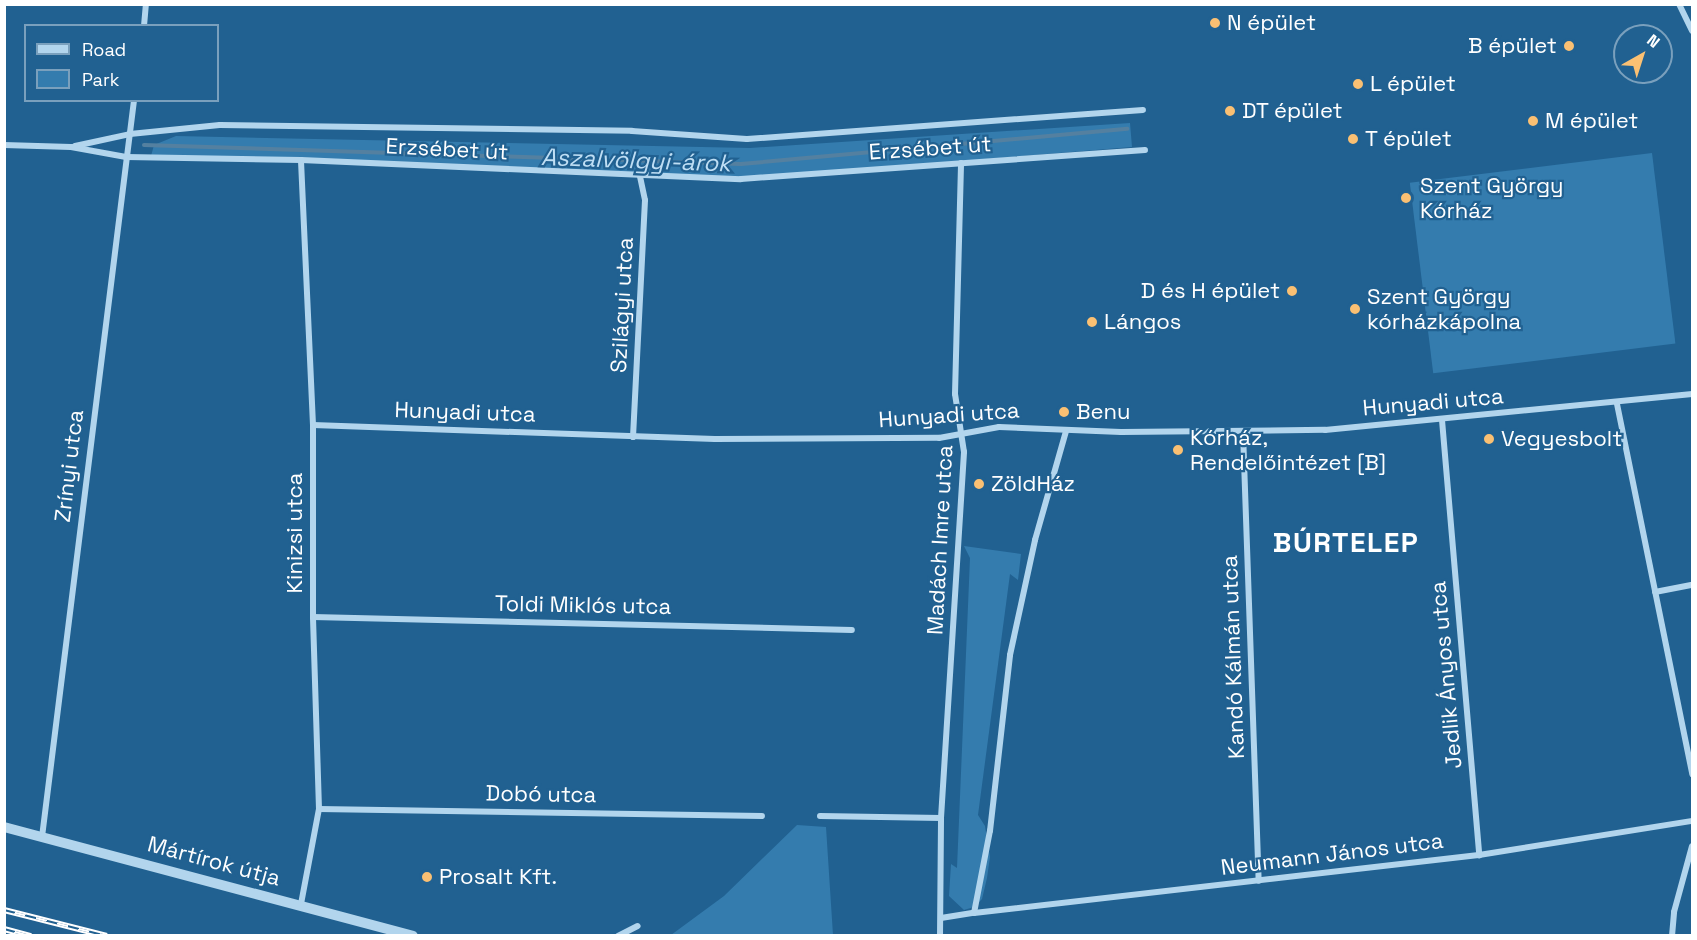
<!DOCTYPE html>
<meta charset="utf-8">
<style>
body{margin:0}
#map{position:relative;width:1697px;height:940px;overflow:hidden;background:#216191;font-family:"Space Grotesk",sans-serif}
div>[style]{position:absolute}
.green>*{inset:0;background:#347cae;transform-origin:0 0}
.stream>*{height:4px;margin:-2px;padding:0 2px;transform-origin:2px;border-radius:2px;background:#5480a0}
.minor>*{height:6px;margin:-3px;padding:0 3px;transform-origin:3px;border-radius:3px;background:#b2d5ed}
.tertiary>*{height:10px;margin:-5px;padding:0 5px;transform-origin:5px;border-radius:5px;background:#b2d5ed}
.rail>*{height:6px;margin-top:-3px;transform-origin:0;background:repeating-linear-gradient(90deg,#216191 0 11px,#fff 0 22px);box-sizing:border-box;border-block:2px solid #fff}
.dots>*{width:16px;height:16px;translate:-50% -50%;box-sizing:border-box;border:3px solid #216191;border-radius:50%}
span{translate:-50% -50%;white-space:nowrap;text-align:center;line-height:1.15;-webkit-text-stroke:4.5px #216191;paint-order:stroke}
.poi-label{font-size:22px;color:#fff}
.left{translate:0 -50%;text-align:left}
.right{translate:-100% -50%;text-align:right}
.street-label{font-size:22px;color:#fff}
.water-label{font-size:24px;color:#bedef4;font-style:italic}
.district-label{font-size:28px;color:#fff;font-weight:700;letter-spacing:1.5px}
.frame{position:absolute;inset:0;border:6px solid #fff;pointer-events:none}
.legend{position:absolute;left:24px;top:24px;width:195px;height:78px;box-sizing:border-box;background:#216191;border:2px solid #7aa0bd;margin:0;padding:8px 10px;list-style:none;font-size:18px;color:#fff}
.legend li{display:flex;align-items:center;gap:12px;height:30px}
.legend b{width:30px;border:2px solid #7aa0bd}
.north{position:absolute;left:1613px;top:24px;width:60px;height:60px;box-sizing:border-box;background:#216191;border:2px solid #7aa0bd;border-radius:50%;rotate:39deg;font-size:16px;font-weight:700;line-height:24px;text-align:center;color:#fff}
.north::after{content:'';display:block;margin:auto;width:21px;height:27px;background:#fac073;clip-path:polygon(50% 0,100% 100%,50% 72%,0 100%)}
</style>
<div id="map">
<div class="green">
<div style="clip-path:polygon(1130px 123px,1132px 147px,756px 178px,151px 156px,154px 145px,176px 136px,750px 148px)"></div>
<div style="left:1652px;top:153px;width:192px;height:244px;rotate:83deg"></div>
<div style="clip-path:polygon(964px 546px,1021px 554px,1018px 580px,1010px 574px,978px 815px,985px 826px,990px 857px,987px 878px,982px 899px,974px 907px,964px 910px,949px 896px,951px 864px,957px 868px,970px 558px)"></div>
<div style="clip-path:polygon(797px 825px,826px 827px,833px 935px,671px 935px,724px 896px)"></div>
</div>
<div class="stream">
<div style="left:144px;top:145px;width:597px;rotate:1.82deg"></div>
<div style="left:741px;top:164px;width:388px;rotate:-5.2deg"></div>
</div>
<div class="minor">
<div style="left:1679px;top:4px;width:30px;rotate:64deg"></div>
<div style="left:144px;top:26px;width:22px;rotate:-85deg"></div>
<div style="left:4px;top:145px;width:67px;rotate:1.7deg"></div>
<div style="left:71px;top:147px;width:56px;rotate:10.3deg"></div>
<div style="left:126px;top:157px;width:175px;rotate:1deg"></div>
<div style="left:301px;top:160px;width:440px;rotate:2.5deg"></div>
<div style="left:741px;top:179px;width:405px;rotate:-4.1deg"></div>
<div style="left:75px;top:146px;width:56px;rotate:-12.3deg"></div>
<div style="left:130px;top:134px;width:90px;rotate:-5.7deg"></div>
<div style="left:220px;top:125px;width:412px;rotate:0.8deg"></div>
<div style="left:632px;top:131px;width:115px;rotate:4deg"></div>
<div style="left:747px;top:139px;width:397px;rotate:-4.2deg"></div>
<div style="left:1617px;top:404px;width:378px;rotate:78.5deg"></div>
<div style="left:1442px;top:420px;width:437px;rotate:85.1deg"></div>
<div style="left:313px;top:425px;width:402px;rotate:2deg"></div>
<div style="left:715px;top:439px;width:224px;rotate:-0.3deg"></div>
<div style="left:939px;top:438px;width:61px;rotate:-10.4deg"></div>
<div style="left:999px;top:427px;width:122px;rotate:2.3deg"></div>
<div style="left:1121px;top:432px;width:204px;rotate:-0.6deg"></div>
<div style="left:1325px;top:430px;width:369px;rotate:-5.6deg"></div>
<div style="left:1243px;top:432px;width:449px;rotate:88deg"></div>
<div style="left:633px;top:437px;width:237px;rotate:-87.1deg"></div>
<div style="left:645px;top:200px;width:25px;rotate:-102deg"></div>
<div style="left:1655px;top:592px;width:38px;rotate:-11deg"></div>
<div style="left:313px;top:617px;width:539px;rotate:1.38deg"></div>
<div style="left:319px;top:809px;width:443px;rotate:0.9deg"></div>
<div style="left:820px;top:816px;width:121px;rotate:0.9deg"></div>
<div style="left:42px;top:837px;width:743px;rotate:-82.88deg"></div>
<div style="left:301px;top:904px;width:97px;rotate:-79.3deg"></div>
<div style="left:319px;top:809px;width:192px;rotate:-91.8deg"></div>
<div style="left:313px;top:617px;width:192px;rotate:-90deg"></div>
<div style="left:313px;top:425px;width:265px;rotate:-92.6deg"></div>
<div style="left:974px;top:913px;width:508px;rotate:-6.55deg"></div>
<div style="left:1479px;top:855px;width:216px;rotate:-9.1deg"></div>
<div style="left:941px;top:918px;width:33px;rotate:-9deg"></div>
<div style="left:974px;top:913px;width:84px;rotate:-79deg"></div>
<div style="left:990px;top:831px;width:177px;rotate:-83.5deg"></div>
<div style="left:1010px;top:655px;width:118px;rotate:-77.7deg"></div>
<div style="left:1035px;top:540px;width:113px;rotate:-74.1deg"></div>
<div style="left:618px;top:936px;width:22px;rotate:-27deg"></div>
<div style="left:940px;top:936px;width:118px;rotate:-89.5deg"></div>
<div style="left:941px;top:818px;width:367px;rotate:-86.4deg"></div>
<div style="left:964px;top:452px;width:59px;rotate:-98.8deg"></div>
<div style="left:955px;top:394px;width:231px;rotate:-88.5deg"></div>
<div style="left:1672px;top:936px;width:24px;rotate:-85deg"></div>
<div style="left:1674px;top:912px;width:68px;rotate:-74.7deg"></div>
</div>
<div class="tertiary">
<div style="left:4px;top:827px;width:423px;rotate:14.9deg"></div>
</div>
<div class="rail">
<div style="left:4px;top:910px;width:106px;rotate:14.2deg"></div>
<div style="left:4px;top:929px;width:28px;rotate:15deg"></div>
</div>
<div class="dots">
<div style="left:1215px;top:23px;background:#fac073"></div>
<div style="left:1569px;top:46px;background:#fac073"></div>
<div style="left:1358px;top:84px;background:#fac073"></div>
<div style="left:1230px;top:111px;background:#fac073"></div>
<div style="left:1533px;top:121px;background:#fac073"></div>
<div style="left:1353px;top:139px;background:#fac073"></div>
<div style="left:1406px;top:198px;background:#fac073"></div>
<div style="left:1292px;top:291px;background:#fac073"></div>
<div style="left:1355px;top:309px;background:#fac073"></div>
<div style="left:1092px;top:322px;background:#fac073"></div>
<div style="left:1064px;top:412px;background:#fac073"></div>
<div style="left:1489px;top:439px;background:#fac073"></div>
<div style="left:1178px;top:450px;background:#fac073"></div>
<div style="left:979px;top:484px;background:#fac073"></div>
<div style="left:427px;top:877px;background:#fac073"></div>
</div>
<div class="poi-label">
<span class="left" style="left:1227px;top:23px">N épület</span>
<span class="right" style="left:1557px;top:46px">B épület</span>
<span class="left" style="left:1370px;top:84px">L épület</span>
<span class="left" style="left:1242px;top:111px">DT épület</span>
<span class="left" style="left:1545px;top:121px">M épület</span>
<span class="left" style="left:1365px;top:139px">T épület</span>
<span class="left" style="left:1420px;top:198px">Szent György<br>Kórház</span>
<span class="right" style="left:1280px;top:291px">D és H épület</span>
<span class="left" style="left:1367px;top:309px">Szent György<br>kórházkápolna</span>
<span class="left" style="left:1104px;top:322px">Lángos</span>
<span class="left" style="left:1076px;top:412px">Benu</span>
<span class="left" style="left:1190px;top:450px">Kórház,<br>Rendelőintézet [B]</span>
<span class="left" style="left:1501px;top:439px">Vegyesbolt</span>
<span class="left" style="left:991px;top:484px">ZöldHáz</span>
<span class="left" style="left:439px;top:877px">Prosalt Kft.</span>
</div>
<div class="street-label">
<span style="left:930px;top:148px;rotate:-4deg">Erzsébet út</span>
<span style="left:447px;top:149px;rotate:3deg">Erzsébet út</span>
<span style="left:622px;top:305px;rotate:-87deg">Szilágyi utca</span>
<span style="left:1433px;top:402px;rotate:-5deg">Hunyadi utca</span>
<span style="left:465px;top:412px;rotate:2deg">Hunyadi utca</span>
<span style="left:949px;top:415px;rotate:-4deg">Hunyadi utca</span>
<span style="left:69px;top:466px;rotate:-83deg">Zrínyi utca</span>
<span style="left:295px;top:533px;rotate:-90deg">Kinizsi utca</span>
<span style="left:940px;top:540px;rotate:-87deg">Madách Imre utca</span>
<span style="left:583px;top:605px;rotate:1deg">Toldi Miklós utca</span>
<span style="left:1233px;top:657px;rotate:-92deg">Kandó Kálmán utca</span>
<span style="left:1446px;top:675px;rotate:-95deg">Jedlik Ányos utca</span>
<span style="left:541px;top:794px;rotate:1deg">Dobó utca</span>
<span style="left:1332px;top:854px;rotate:-7deg">Neumann János utca</span>
<span style="left:214px;top:861px;rotate:15deg">Mártírok útja</span>
</div>
<div class="water-label">
<span style="left:636px;top:160px;rotate:2deg">Aszalvölgyi-árok</span>
</div>
<div class="district-label">
<span style="left:1346px;top:542px">BÚRTELEP</span>
</div>
<div class="frame"></div>
<ul class="legend">
<li><b style="height:8px;background:#b2d5ed"></b>Road</li>
<li><b style="height:16px;background:#347cae"></b>Park</li>
</ul>
<div class="north">N</div>
</div>
